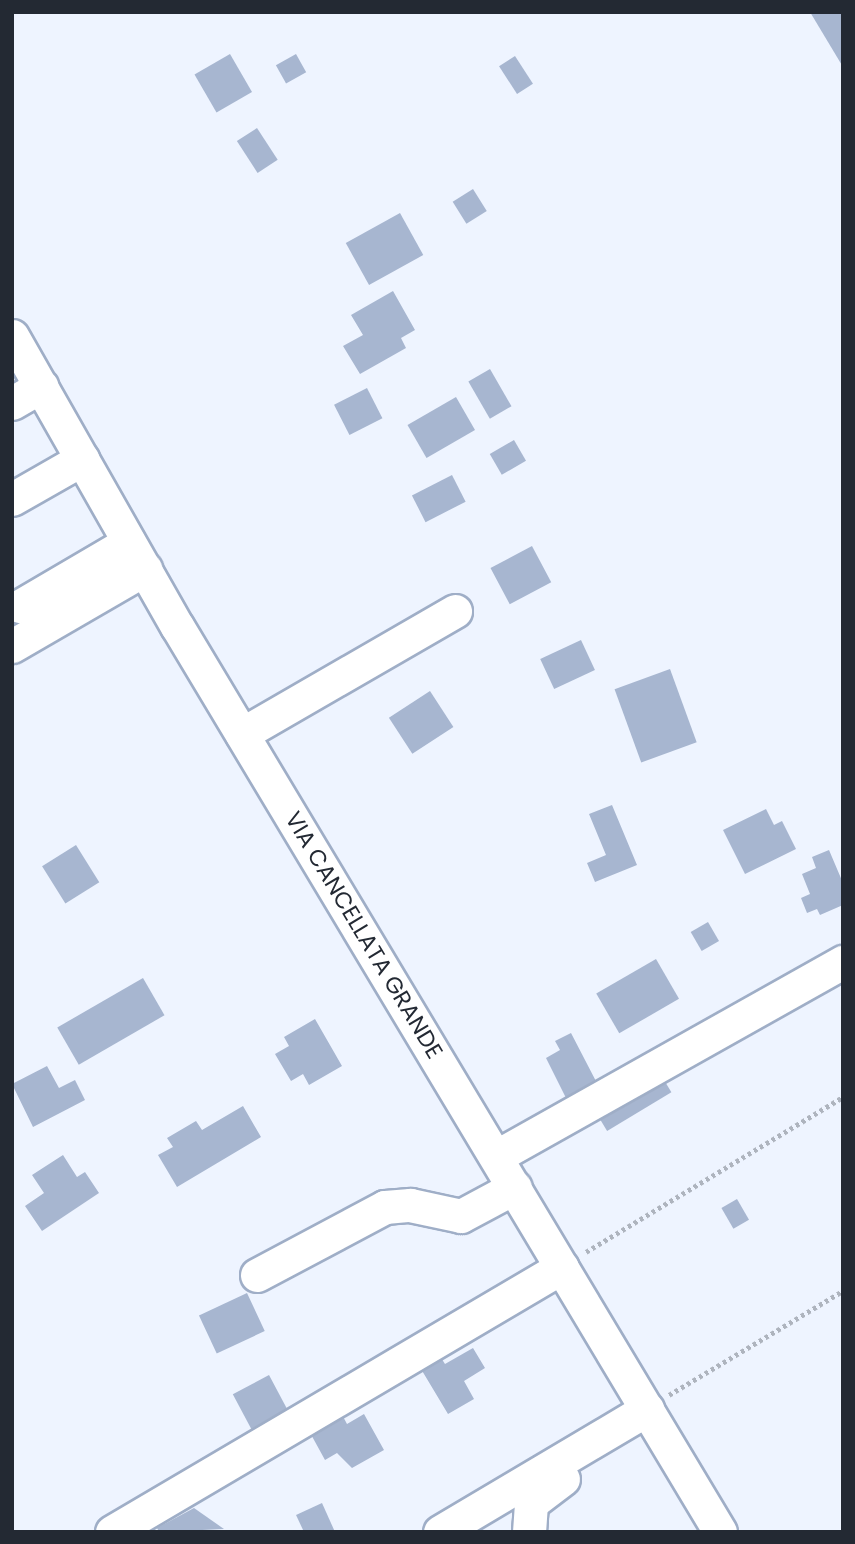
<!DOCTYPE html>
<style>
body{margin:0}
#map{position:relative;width:855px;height:1544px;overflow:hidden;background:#eef4ff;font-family:Poppins,sans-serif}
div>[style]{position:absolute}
.building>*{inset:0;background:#a7b6d0;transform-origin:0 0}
.path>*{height:4.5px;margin-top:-2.25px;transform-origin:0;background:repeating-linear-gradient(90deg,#aeb4be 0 3.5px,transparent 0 7px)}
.roads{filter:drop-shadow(2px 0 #9faec7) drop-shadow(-2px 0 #9faec7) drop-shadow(0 2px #9faec7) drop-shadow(0 -2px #9faec7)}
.minor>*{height:33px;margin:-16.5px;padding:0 16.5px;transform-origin:16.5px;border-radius:16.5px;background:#fff}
span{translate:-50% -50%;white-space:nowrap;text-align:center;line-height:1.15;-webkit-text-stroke:5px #fff;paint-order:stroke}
.street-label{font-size:23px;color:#232933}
.frame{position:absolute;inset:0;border:14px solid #232933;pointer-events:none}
</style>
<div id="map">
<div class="building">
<div style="clip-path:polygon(810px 12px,843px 12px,843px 67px)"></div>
<div style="left:230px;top:54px;width:44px;height:41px;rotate:60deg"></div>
<div style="left:296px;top:54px;width:21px;height:23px;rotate:61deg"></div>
<div style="left:515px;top:56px;width:33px;height:19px;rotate:57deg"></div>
<div style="left:257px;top:128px;width:38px;height:24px;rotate:57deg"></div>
<div style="left:473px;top:189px;width:26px;height:24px;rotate:58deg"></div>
<div style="left:400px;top:213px;width:48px;height:62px;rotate:61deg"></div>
<div style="clip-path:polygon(393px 291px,415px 330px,401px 338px,406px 348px,360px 374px,343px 346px,363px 335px,351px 315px)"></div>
<div style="left:490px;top:369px;width:43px;height:25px;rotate:60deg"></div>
<div style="left:367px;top:388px;width:34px;height:37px;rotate:63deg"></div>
<div style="left:456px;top:397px;width:38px;height:56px;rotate:60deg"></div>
<div style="left:514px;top:440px;width:24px;height:28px;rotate:60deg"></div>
<div style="left:452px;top:475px;width:30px;height:45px;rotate:63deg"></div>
<div style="left:532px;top:546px;width:41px;height:47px;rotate:62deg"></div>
<div style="left:581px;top:640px;width:33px;height:45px;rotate:65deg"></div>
<div style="left:670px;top:669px;width:78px;height:59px;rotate:70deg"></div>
<div style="left:430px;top:691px;width:43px;height:49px;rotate:57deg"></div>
<div style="clip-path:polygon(612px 805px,637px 865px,595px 882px,587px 863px,606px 855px,589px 814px)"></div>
<div style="clip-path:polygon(766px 809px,774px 825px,782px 821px,796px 849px,745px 874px,723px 830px)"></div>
<div style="left:76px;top:845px;width:44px;height:40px;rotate:58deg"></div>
<div style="clip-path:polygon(829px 850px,843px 883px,843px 905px,820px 915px,817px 909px,807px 913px,801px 898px,810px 894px,802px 874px,816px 868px,812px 857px)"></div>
<div style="left:708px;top:922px;width:22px;height:20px;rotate:60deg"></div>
<div style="left:656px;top:959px;width:46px;height:69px;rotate:60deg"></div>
<div style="left:143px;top:978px;width:43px;height:99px;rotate:60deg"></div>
<div style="clip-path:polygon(315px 1019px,342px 1066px,309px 1085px,303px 1074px,291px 1081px,275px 1054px,289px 1046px,284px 1037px)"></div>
<div style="clip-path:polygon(571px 1033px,599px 1087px,568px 1102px,546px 1058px,560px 1050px,555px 1041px)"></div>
<div style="clip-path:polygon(47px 1066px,59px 1088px,75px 1080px,85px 1100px,33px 1127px,12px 1084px)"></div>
<div style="left:658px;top:1070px;width:26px;height:75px;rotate:59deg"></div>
<div style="clip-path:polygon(243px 1106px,261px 1137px,177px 1187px,158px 1155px,173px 1147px,167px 1138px,196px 1121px,202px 1130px)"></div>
<div style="clip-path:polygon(63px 1155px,77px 1177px,85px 1172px,99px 1193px,42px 1231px,25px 1206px,44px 1193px,32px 1175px)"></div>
<div style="left:737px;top:1199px;width:24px;height:18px;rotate:60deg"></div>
<div style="left:247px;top:1293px;width:42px;height:53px;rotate:65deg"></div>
<div style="clip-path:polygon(473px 1348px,485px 1368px,464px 1381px,474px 1399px,448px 1414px,418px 1364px,438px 1353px,445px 1364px)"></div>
<div style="left:269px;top:1375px;width:40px;height:41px;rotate:62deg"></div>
<div style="clip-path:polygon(340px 1411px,347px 1424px,364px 1414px,384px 1450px,352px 1468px,337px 1453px,325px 1460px,308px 1429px)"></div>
<div style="clip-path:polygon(322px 1503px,335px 1532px,304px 1532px,296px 1515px)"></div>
<div style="clip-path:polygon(194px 1508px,224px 1529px,159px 1532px,157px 1528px)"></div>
</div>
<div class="path">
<div style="left:586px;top:1252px;width:300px;rotate:-31.1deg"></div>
<div style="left:669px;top:1395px;width:203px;rotate:-30.9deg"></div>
</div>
<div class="roads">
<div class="minor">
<div style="left:12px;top:336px;width:334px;rotate:60.4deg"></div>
<div style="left:177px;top:626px;width:1056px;rotate:59.06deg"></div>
<div style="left:12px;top:403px;width:34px;rotate:-30deg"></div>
<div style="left:12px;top:499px;width:81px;rotate:-29.7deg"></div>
<div style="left:20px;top:606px;width:126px;rotate:-30.4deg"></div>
<div style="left:12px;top:646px;width:154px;rotate:-30.1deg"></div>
<div style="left:242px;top:734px;width:246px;rotate:-30deg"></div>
<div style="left:497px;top:1156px;width:397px;rotate:-29.3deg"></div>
<div style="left:257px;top:1275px;width:145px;rotate:-28deg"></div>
<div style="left:385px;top:1207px;width:25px;rotate:-5deg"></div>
<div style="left:410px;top:1205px;width:52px;rotate:12.2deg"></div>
<div style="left:461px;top:1216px;width:61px;rotate:-28.2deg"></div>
<div style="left:112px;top:1532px;width:522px;rotate:-30.49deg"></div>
<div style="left:440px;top:1532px;width:241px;rotate:-30.7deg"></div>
<div style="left:529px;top:1532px;width:29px;rotate:-86deg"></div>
<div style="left:531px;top:1503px;width:40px;rotate:-37deg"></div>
</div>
</div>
<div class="street-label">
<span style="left:364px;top:935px;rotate:59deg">VIA CANCELLATA GRANDE</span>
</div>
<div class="frame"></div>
</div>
